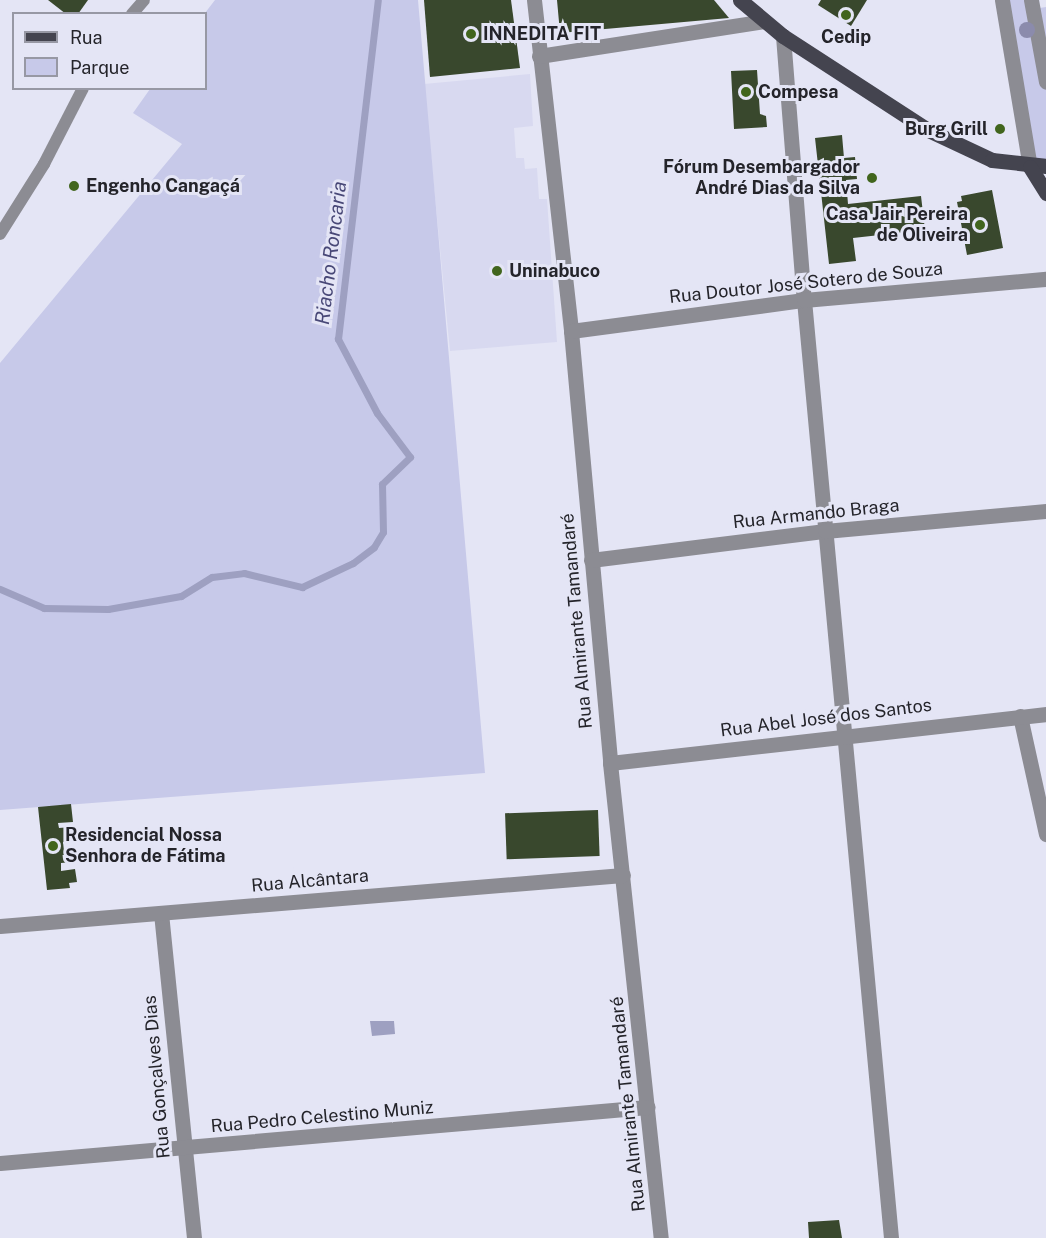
<!DOCTYPE html>
<meta charset="utf-8">
<style>
body{margin:0}
#map{position:relative;width:1046px;height:1238px;overflow:hidden;background:#e4e5f5;font-family:"Public Sans",sans-serif}
div>[style]{position:absolute}
.built>*{inset:0;background:#d8d9f0}
.green>*{inset:0;background:#c7c9e9}
.water>*{inset:0;background:#9ea0c1}
.stream>*{height:7px;margin:-3.5px;padding:0 3.5px;transform-origin:3.5px;border-radius:3.5px;background:#9ea0c1}
.building>*{inset:0;background:#39482d;transform-origin:0 0}
.lane>*{height:12px;margin:-6px;padding:0 6px;transform-origin:6px;border-radius:6px;background:#8c8c93}
.street>*{height:15px;margin:-7.5px;padding:0 7.5px;transform-origin:7.5px;border-radius:7.5px;background:#8c8c93}
.primary>*{height:15px;margin:-7.5px;padding:0 7.5px;transform-origin:7.5px;border-radius:7.5px;background:#44444f}
.trees>*{width:16px;height:16px;margin:-8px;border-radius:50%;background:#8b8bac}
.dots>*{width:16px;height:16px;translate:-50% -50%;box-sizing:border-box;border:3px solid #e4e5f5;border-radius:50%}
span{translate:-50% -50%;white-space:nowrap;text-align:center;line-height:1.15;-webkit-text-stroke:6px #e4e5f5;paint-order:stroke}
.poi-label{font-size:18px;color:#24242a;font-weight:700}
.left{translate:0 -50%;text-align:left}
.right{translate:-100% -50%;text-align:right}
.street-label{font-size:18px;color:#24242a}
.water-label{font-size:20px;color:#484877;font-style:italic}
.legend{position:absolute;left:12px;top:12px;width:195px;height:78px;box-sizing:border-box;background:#e4e5f5;border:2px solid #9798a4;margin:0;padding:8px 10px;list-style:none;font-size:18px;color:#24242a}
.legend li{display:flex;align-items:center;gap:12px;height:30px}
.legend b{width:30px;border:2px solid #9798a4}
</style>
<div id="map">
<div class="built">
<div style="clip-path:polygon(530px 74px,533px 126px,514px 128px,516px 158px,524px 158px,525px 169px,537px 168px,539px 199px,547px 199px,557px 342px,450px 351px,424px 84px)"></div>
</div>
<div class="green">
<div style="clip-path:polygon(215px 0,418px 0,485px 773px,0 810px,0 363px,182px 144px,133px 113px,150px 89px,206px 88px,205px 13px)"></div>
<div style="clip-path:polygon(1002px 0,1031px 0,1033px 9px,1046px 7px,1046px 166px,1030px 167px)"></div>
</div>
<div class="water">
<div style="clip-path:polygon(370px 1021px,394px 1021px,395px 1034px,372px 1036px)"></div>
</div>
<div class="stream">
<div style="left:0;top:589px;width:48px;rotate:23.4deg"></div>
<div style="left:44px;top:608px;width:64px;rotate:0.9deg"></div>
<div style="left:108px;top:609px;width:74px;rotate:-10.1deg"></div>
<div style="left:181px;top:596px;width:36px;rotate:-32deg"></div>
<div style="left:212px;top:577px;width:32px;rotate:-7deg"></div>
<div style="left:244px;top:573px;width:60px;rotate:13.6deg"></div>
<div style="left:302px;top:587px;width:56px;rotate:-25.2deg"></div>
<div style="left:353px;top:563px;width:26px;rotate:-37deg"></div>
<div style="left:374px;top:547px;width:17px;rotate:-59deg"></div>
<div style="left:383px;top:532px;width:48px;rotate:-91.2deg"></div>
<div style="left:382px;top:484px;width:39px;rotate:-44deg"></div>
<div style="left:410px;top:457px;width:55px;rotate:-126.9deg"></div>
<div style="left:377px;top:413px;width:84px;rotate:-117.8deg"></div>
<div style="left:338px;top:339px;width:341px;rotate:-83.3deg"></div>
</div>
<div class="building">
<div style="clip-path:polygon(48px 0,88px 0,78px 14px,66px 14px)"></div>
<div style="clip-path:polygon(424px 0,511px 0,520px 68px,430px 77px)"></div>
<div style="clip-path:polygon(557px 0,714px 0,729px 18px,560px 33px)"></div>
<div style="clip-path:polygon(821px 0,867px 0,851px 26px,818px 5px)"></div>
<div style="clip-path:polygon(757px 70px,760px 114px,766px 116px,767px 127px,734px 129px,731px 71px)"></div>
<div style="clip-path:polygon(842px 135px,844px 158px,855px 157px,857px 179px,846px 180px,848px 204px,921px 196px,925px 230px,853px 238px,856px 261px,829px 264px,815px 138px)"></div>
<div style="clip-path:polygon(992px 190px,1003px 248px,967px 255px,957px 202px,962px 201px,961px 196px)"></div>
<div style="clip-path:polygon(71px 804px,73px 822px,58px 823px,59px 828px,71px 827px,73px 841px,63px 842px,64px 851px,72px 850px,73px 862px,61px 863px,61px 871px,75px 869px,77px 882px,69px 883px,70px 888px,47px 890px,38px 807px)"></div>
<div style="left:598px;top:810px;width:46px;height:93px;rotate:88deg"></div>
<div style="clip-path:polygon(839px 1220px,842px 1238px,809px 1238px,808px 1222px)"></div>
</div>
<div class="lane">
<div style="left:132px;top:14px;width:18px;rotate:-49deg"></div>
<div style="left:0;top:234px;width:83px;rotate:-57.8deg"></div>
<div style="left:44px;top:164px;width:85px;rotate:-62.8deg"></div>
</div>
<div class="street">
<div style="left:534px;top:0;width:333px;rotate:83.6deg"></div>
<div style="left:571px;top:331px;width:434px;rotate:84.8deg"></div>
<div style="left:610px;top:763px;width:478px;rotate:83.9deg"></div>
<div style="left:1002px;top:0;width:169px;rotate:80.5deg"></div>
<div style="left:1031px;top:0;width:83px;rotate:79.6deg"></div>
<div style="left:783px;top:36px;width:265px;rotate:85.5deg"></div>
<div style="left:804px;top:300px;width:942px;rotate:84.7deg"></div>
<div style="left:539px;top:56px;width:228px;rotate:-8.8deg"></div>
<div style="left:571px;top:331px;width:235px;rotate:-7.6deg"></div>
<div style="left:804px;top:300px;width:243px;rotate:-5deg"></div>
<div style="left:591px;top:560px;width:236px;rotate:-7.1deg"></div>
<div style="left:825px;top:531px;width:222px;rotate:-5.2deg"></div>
<div style="left:1020px;top:716px;width:121px;rotate:77.6deg"></div>
<div style="left:610px;top:763px;width:439px;rotate:-6.4deg"></div>
<div style="left:161px;top:913px;width:327px;rotate:84.2deg"></div>
<div style="left:0;top:926px;width:625px;rotate:-4.68deg"></div>
<div style="left:0;top:1163px;width:650px;rotate:-4.94deg"></div>
</div>
<div class="primary">
<div style="left:740px;top:0;width:56px;rotate:39.9deg"></div>
<div style="left:783px;top:36px;width:171px;rotate:33deg"></div>
<div style="left:926px;top:129px;width:73px;rotate:25.2deg"></div>
<div style="left:992px;top:160px;width:54px;rotate:6.3deg"></div>
<div style="left:1030px;top:167px;width:31px;rotate:58deg"></div>
</div>
<div class="trees">
<div style="left:1027px;top:30px"></div>
</div>
<div class="dots">
<div style="left:846px;top:15px;background:#41651d"></div>
<div style="left:471px;top:34px;background:#41651d"></div>
<div style="left:746px;top:92px;background:#41651d"></div>
<div style="left:1000px;top:129px;background:#41651d"></div>
<div style="left:872px;top:178px;background:#41651d"></div>
<div style="left:74px;top:186px;background:#41651d"></div>
<div style="left:980px;top:225px;background:#41651d"></div>
<div style="left:497px;top:271px;background:#41651d"></div>
<div style="left:53px;top:846px;background:#41651d"></div>
</div>
<div class="poi-label">
<span class="left" style="left:483px;top:34px">INNEDITA FIT</span>
<span style="left:846px;top:37px">Cedip</span>
<span class="left" style="left:758px;top:92px">Compesa</span>
<span class="right" style="left:988px;top:129px">Burg Grill</span>
<span class="right" style="left:860px;top:178px">Fórum Desembargador<br>André Dias da Silva</span>
<span class="left" style="left:86px;top:186px">Engenho Cangaçá</span>
<span class="right" style="left:968px;top:225px">Casa Jair Pereira<br>de Oliveira</span>
<span class="left" style="left:509px;top:271px">Uninabuco</span>
<span class="left" style="left:65px;top:846px">Residencial Nossa<br>Senhora de Fátima</span>
</div>
<div class="street-label">
<span style="left:806px;top:283px;rotate:-6deg">Rua Doutor José Sotero de Souza</span>
<span style="left:816px;top:514px;rotate:-6deg">Rua Armando Braga</span>
<span style="left:577px;top:621px;rotate:-95deg">Rua Almirante Tamandaré</span>
<span style="left:826px;top:718px;rotate:-7deg">Rua Abel José dos Santos</span>
<span style="left:310px;top:881px;rotate:-5deg">Rua Alcântara</span>
<span style="left:157px;top:1077px;rotate:-95deg">Rua Gonçalves Dias</span>
<span style="left:628px;top:1104px;rotate:-96deg">Rua Almirante Tamandaré</span>
<span style="left:322px;top:1117px;rotate:-5deg">Rua Pedro Celestino Muniz</span>
</div>
<div class="water-label">
<span style="left:331px;top:253px;rotate:-83deg">Riacho Roncaria</span>
</div>
<ul class="legend">
<li><b style="height:8px;background:#44444f"></b>Rua</li>
<li><b style="height:16px;background:#c7c9e9"></b>Parque</li>
</ul>
</div>
